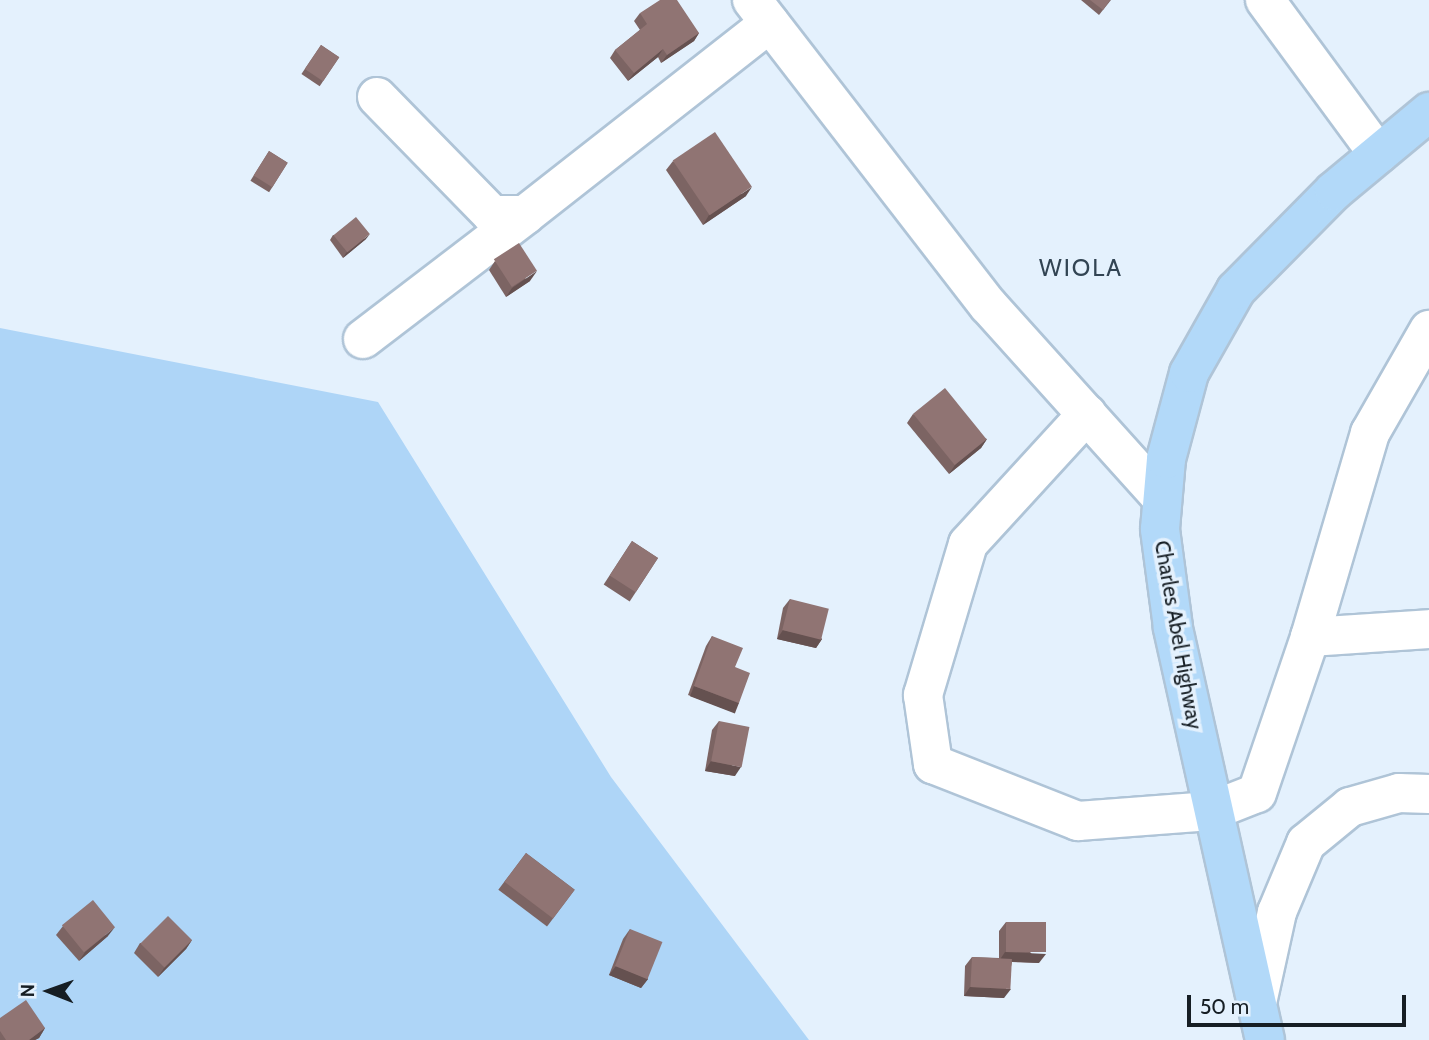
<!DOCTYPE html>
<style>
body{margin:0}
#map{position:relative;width:1429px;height:1040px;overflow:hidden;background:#e4f1fd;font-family:Cabin,sans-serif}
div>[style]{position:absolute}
.green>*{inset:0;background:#aed5f7}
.roads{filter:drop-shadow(2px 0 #afc4d7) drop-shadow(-2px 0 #afc4d7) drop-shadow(0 2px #afc4d7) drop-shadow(0 -2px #afc4d7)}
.minor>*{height:38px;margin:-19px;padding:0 19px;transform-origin:19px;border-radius:19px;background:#fff}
.major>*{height:38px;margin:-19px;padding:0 19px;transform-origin:19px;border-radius:19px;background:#b2d9f9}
.wall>*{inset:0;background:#7c6463;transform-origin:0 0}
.shaded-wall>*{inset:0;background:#655150;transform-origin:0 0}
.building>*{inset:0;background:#907473;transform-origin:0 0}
span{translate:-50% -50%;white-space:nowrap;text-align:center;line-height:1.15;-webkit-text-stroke:7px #e4f1fd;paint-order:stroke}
.street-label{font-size:21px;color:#161e24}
.quarter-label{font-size:24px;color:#324453;letter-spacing:2px}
.north{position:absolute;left:14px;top:956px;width:70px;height:70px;-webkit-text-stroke:5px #e4f1fd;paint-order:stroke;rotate:271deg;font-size:19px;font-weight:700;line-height:28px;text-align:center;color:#161e24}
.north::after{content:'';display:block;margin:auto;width:24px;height:32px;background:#161e24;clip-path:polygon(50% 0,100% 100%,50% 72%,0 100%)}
.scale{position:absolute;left:1187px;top:995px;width:219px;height:32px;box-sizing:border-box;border:4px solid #161e24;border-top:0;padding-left:9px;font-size:21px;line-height:24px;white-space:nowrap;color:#161e24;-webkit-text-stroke:5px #e4f1fd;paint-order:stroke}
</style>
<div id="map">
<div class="green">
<div style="clip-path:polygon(0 328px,378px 402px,611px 777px,809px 1040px,0 1040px)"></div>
</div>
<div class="roads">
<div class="minor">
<div style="left:752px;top:0;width:386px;rotate:52.3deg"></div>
<div style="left:988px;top:305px;width:260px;rotate:48deg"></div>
<div style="left:1265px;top:0;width:191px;rotate:53.7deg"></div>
<div style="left:377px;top:97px;width:165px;rotate:45.7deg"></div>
<div style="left:492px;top:215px;width:33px"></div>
<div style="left:525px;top:215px;width:311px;rotate:-38.1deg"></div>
<div style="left:363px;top:339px;width:204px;rotate:-37.4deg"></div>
<div style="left:1087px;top:414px;width:176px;rotate:132.5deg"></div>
<div style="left:968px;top:544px;width:158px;rotate:106.6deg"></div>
<div style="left:923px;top:695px;width:70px;rotate:81.8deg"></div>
<div style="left:933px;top:764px;width:156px;rotate:21.5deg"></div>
<div style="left:1078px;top:821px;width:133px;rotate:-4.3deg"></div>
<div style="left:1211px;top:811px;width:49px;rotate:-21.4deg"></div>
<div style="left:1257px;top:793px;width:165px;rotate:-71.2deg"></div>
<div style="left:1310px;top:637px;width:119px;rotate:-3.8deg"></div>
<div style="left:1310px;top:637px;width:213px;rotate:-73.6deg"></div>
<div style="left:1370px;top:433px;width:119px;rotate:-60.2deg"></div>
<div style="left:1257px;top:1003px;width:93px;rotate:-77.6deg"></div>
<div style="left:1277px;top:912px;width:75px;rotate:-67.2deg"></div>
<div style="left:1306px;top:843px;width:57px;rotate:-39.3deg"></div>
<div style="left:1350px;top:807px;width:51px;rotate:-15.9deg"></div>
<div style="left:1399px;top:793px;width:30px;rotate:2deg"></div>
</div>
<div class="major">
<div style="left:1265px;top:1040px;width:423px;rotate:-102.6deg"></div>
<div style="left:1173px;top:627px;width:99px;rotate:-97.6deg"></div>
<div style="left:1160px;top:529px;width:70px;rotate:-85.1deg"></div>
<div style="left:1166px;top:459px;width:89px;rotate:-75deg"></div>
<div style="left:1189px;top:373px;width:95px;rotate:-60.5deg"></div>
<div style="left:1236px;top:290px;width:139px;rotate:-45.3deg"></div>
<div style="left:1334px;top:191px;width:124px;rotate:-39.7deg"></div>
</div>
</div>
<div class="wall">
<div style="clip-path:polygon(1081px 0,1111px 0,1099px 15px)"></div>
<div style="clip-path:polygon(640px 13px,699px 33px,694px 41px,661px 63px,658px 57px,628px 81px,610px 58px,615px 50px,640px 30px,634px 21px)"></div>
<div style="left:321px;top:45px;width:22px;height:35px;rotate:34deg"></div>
<div style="left:269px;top:151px;width:22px;height:35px;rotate:32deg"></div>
<div style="clip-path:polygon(673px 161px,746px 196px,703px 225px,666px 170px)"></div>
<div style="clip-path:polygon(333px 235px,366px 239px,343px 258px,330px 240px)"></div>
<div style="clip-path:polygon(495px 261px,530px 281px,506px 297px,489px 270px)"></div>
<div style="clip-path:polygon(913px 414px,987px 439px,981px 448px,949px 474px,907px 423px)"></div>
<div style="left:632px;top:541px;width:31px;height:52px;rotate:33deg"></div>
<div style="clip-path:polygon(790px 599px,822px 639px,816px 648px,777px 639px,783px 608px)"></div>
<div style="clip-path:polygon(712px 636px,735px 667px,739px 703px,733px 712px,688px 695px,706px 646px)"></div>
<div style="clip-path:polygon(719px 721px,735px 776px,705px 771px,712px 730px)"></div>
<div style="left:526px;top:853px;width:61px;height:46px;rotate:37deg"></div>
<div style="clip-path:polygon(1006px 922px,1039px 963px,1012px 962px,1004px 998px,964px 996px,965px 966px,972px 957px,999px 958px,999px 931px)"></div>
<div style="clip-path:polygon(63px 926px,108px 936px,79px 961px,56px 935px)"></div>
<div style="clip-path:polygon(630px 929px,648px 979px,641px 988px,609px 975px,623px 939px)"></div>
<div style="clip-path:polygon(192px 940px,186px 949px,158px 977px,134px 953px,140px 943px)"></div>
<div style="clip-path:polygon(0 1018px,45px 1028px,39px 1038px,35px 1040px,0 1040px)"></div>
</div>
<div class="shaded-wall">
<div style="clip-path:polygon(699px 33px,694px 41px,661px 63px,667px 55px)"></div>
<div style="clip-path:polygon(663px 49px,658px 57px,628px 81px,634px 73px)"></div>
<div style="clip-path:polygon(752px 187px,746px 196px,703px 225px,709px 215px)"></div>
<div style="clip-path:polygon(370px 234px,366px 239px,343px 258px,346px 253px)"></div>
<div style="clip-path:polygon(537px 271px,530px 281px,506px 297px,512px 288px)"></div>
<div style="clip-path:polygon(987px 439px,981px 448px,949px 474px,955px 465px)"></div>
<div style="clip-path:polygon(783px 630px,822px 639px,816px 648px,777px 639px)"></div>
<div style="left:694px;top:686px;width:48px;height:11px;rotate:21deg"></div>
<div style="clip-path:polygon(711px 761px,741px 767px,735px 776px,705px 771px)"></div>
<div style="clip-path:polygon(115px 927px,108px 936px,79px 961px,85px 952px)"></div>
<div style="clip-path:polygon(192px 940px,186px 949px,158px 977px,164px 968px)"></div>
<div style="clip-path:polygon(1005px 952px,1046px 954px,1039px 963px,999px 961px)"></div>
<div style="clip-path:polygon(616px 966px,648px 979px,641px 988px,609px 975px)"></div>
<div style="clip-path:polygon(970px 987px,1011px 989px,1004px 998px,964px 996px)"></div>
<div style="clip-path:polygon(45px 1028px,39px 1038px,35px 1040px,29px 1040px)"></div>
</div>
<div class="building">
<div style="clip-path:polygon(660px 0,677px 0,699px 33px,667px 55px,663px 49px,634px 73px,615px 50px,647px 24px,640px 13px)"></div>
<div style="clip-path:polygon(1090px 0,1110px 0,1103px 10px)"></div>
<div style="left:321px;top:45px;width:22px;height:29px;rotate:34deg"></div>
<div style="left:715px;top:132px;width:66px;height:51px;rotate:56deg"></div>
<div style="left:269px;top:151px;width:22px;height:29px;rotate:32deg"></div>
<div style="left:356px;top:217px;width:22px;height:29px;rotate:51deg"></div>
<div style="left:519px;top:243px;width:33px;height:30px;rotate:57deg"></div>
<div style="left:945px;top:388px;width:66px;height:41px;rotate:51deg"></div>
<div style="left:632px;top:541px;width:31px;height:41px;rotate:33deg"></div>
<div style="left:790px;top:599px;width:40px;height:32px;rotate:14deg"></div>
<div style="clip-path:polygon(712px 636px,743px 648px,735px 667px,750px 673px,739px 703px,694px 686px)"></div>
<div style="left:719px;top:721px;width:31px;height:41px;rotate:11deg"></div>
<div style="left:526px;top:853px;width:61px;height:36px;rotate:37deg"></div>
<div style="left:93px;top:900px;width:35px;height:40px;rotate:51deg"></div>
<div style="left:168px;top:916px;width:34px;height:39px;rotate:45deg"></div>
<div style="left:1006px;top:922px;width:40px;height:30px"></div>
<div style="left:630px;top:929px;width:35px;height:40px;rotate:22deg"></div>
<div style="left:972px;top:957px;width:40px;height:30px;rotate:3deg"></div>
<div style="clip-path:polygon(26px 1000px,45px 1028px,29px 1040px,6px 1040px,0 1031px,0 1018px)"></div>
</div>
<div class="street-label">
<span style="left:1178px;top:635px;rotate:80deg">Charles Abel Highway</span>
</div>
<div class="quarter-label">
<span style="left:1081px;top:268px">WIOLA</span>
</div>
<div class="north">N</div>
<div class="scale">50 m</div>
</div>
